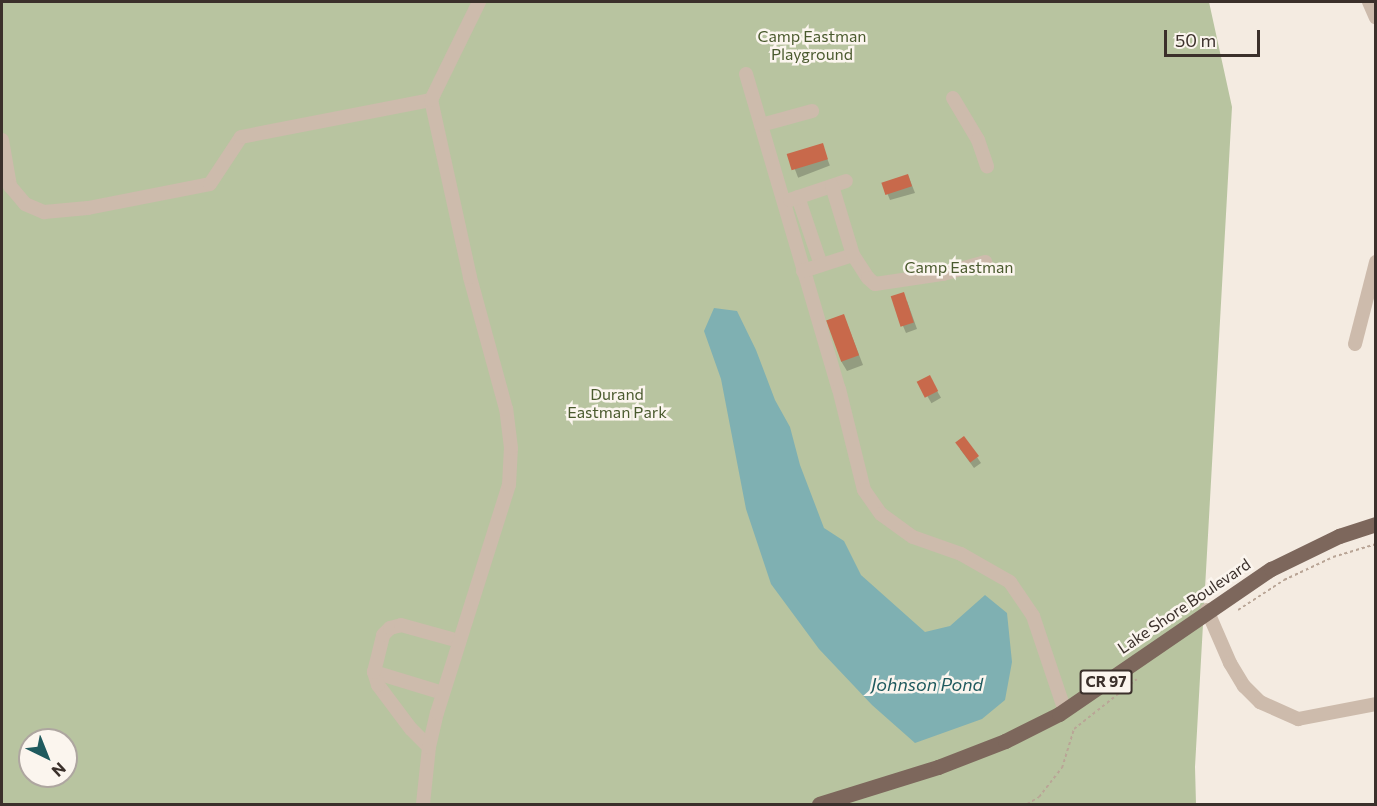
<!DOCTYPE html>
<style>
body{margin:0}
#map{position:relative;width:1377px;height:806px;overflow:hidden;background:#f4ebe1;font-family:Commissioner,sans-serif}
div>[style]{position:absolute}
.green>*{inset:0;background:#b8c4a0}
.water>*{inset:0;background:#7fb0b2}
.shadow>*{inset:0;background:#0003;transform-origin:0 0}
.building>*{inset:0;background:#c8694b;transform-origin:0 0}
.path>*{height:2px;margin-top:-1px;transform-origin:0;background:repeating-linear-gradient(90deg,#b9a596 0 3px,transparent 0 6px)}
.minor>*{height:14px;margin:-7px;padding:0 7px;transform-origin:7px;border-radius:7px;background:#cdbbac}
.major>*{height:15px;margin:-7.5px;padding:0 7.5px;transform-origin:7.5px;border-radius:7.5px;background:#7d675c}
span{translate:-50% -50%;white-space:nowrap;text-align:center;line-height:1.15;-webkit-text-stroke:5px #fbf5ee;paint-order:stroke}
.shield-label span{padding:2px 4px;background:#fbf5ee;border:2px solid;border-radius:4px;-webkit-text-stroke-width:0}
.shield-label{font-size:15px;color:#3b302b;font-weight:700}
.park-label{font-size:16px;color:#4a5a2e}
.street-label{font-size:16px;color:#3b302b}
.water-label{font-size:18px;color:#1f5a5e;font-style:italic}
.frame{position:absolute;inset:0;border:3px solid #3b302b;pointer-events:none}
.north{position:absolute;left:18px;top:728px;width:60px;height:60px;box-sizing:border-box;background:#fbf5ee;border:2px solid #aea6a0;border-radius:50%;rotate:137deg;font-size:16px;font-weight:700;line-height:24px;text-align:center;color:#3b302b}
.north::after{content:'';display:block;margin:auto;width:21px;height:27px;background:#1f5a5e;clip-path:polygon(50% 0,100% 100%,50% 72%,0 100%)}
.scale{position:absolute;left:1164px;top:30px;width:96px;height:27px;box-sizing:border-box;border:3px solid #3b302b;border-top:0;padding-left:8px;font-size:18px;line-height:21px;white-space:nowrap;color:#3b302b;-webkit-text-stroke:4px #fbf5ee;paint-order:stroke}
</style>
<div id="map">
<div class="green">
<div style="clip-path:polygon(evenodd,2px 2px,1209px 2px,1232px 107px,1195px 767px,1196px 804px,2px 804px,2px 2px,30px 740px,66px 740px,66px 776px,30px 776px,30px 740px)"></div>
</div>
<div class="water">
<div style="clip-path:polygon(714px 308px,737px 311px,756px 350px,775px 400px,790px 427px,800px 465px,824px 528px,844px 541px,861px 575px,925px 632px,950px 626px,985px 595px,1007px 613px,1012px 662px,1005px 700px,982px 719px,915px 743px,872px 705px,819px 649px,771px 584px,746px 509px,721px 379px,704px 331px)"></div>
</div>
<div class="shadow">
<div style="left:822px;top:145px;width:22px;height:34px;rotate:69deg"></div>
<div style="clip-path:polygon(908px 175px,915px 193px,890px 200px,883px 183px)"></div>
<div style="clip-path:polygon(907px 301px,917px 329px,906px 333px,903px 326px)"></div>
<div style="clip-path:polygon(844px 316px,863px 365px,847px 371px,841px 361px)"></div>
<div style="left:929px;top:377px;width:24px;height:11px;rotate:60deg"></div>
<div style="clip-path:polygon(964px 438px,981px 463px,974px 468px,960px 449px)"></div>
</div>
<div class="building">
<div style="left:823px;top:143px;width:17px;height:38px;rotate:73deg"></div>
<div style="left:908px;top:174px;width:13px;height:28px;rotate:72deg"></div>
<div style="left:904px;top:292px;width:32px;height:14px;rotate:72deg"></div>
<div style="left:844px;top:314px;width:44px;height:19px;rotate:70deg"></div>
<div style="left:930px;top:375px;width:18px;height:15px;rotate:63deg"></div>
<div style="left:964px;top:436px;width:25px;height:11px;rotate:53deg"></div>
</div>
<div class="path">
<div style="left:1238px;top:610px;width:55px;rotate:-33.1deg"></div>
<div style="left:1284px;top:580px;width:54px;rotate:-25.1deg"></div>
<div style="left:1333px;top:557px;width:45px;rotate:-16.8deg"></div>
<div style="left:1027px;top:804px;width:14px;rotate:-30deg"></div>
<div style="left:1039px;top:797px;width:37px;rotate:-52deg"></div>
<div style="left:1062px;top:768px;width:41px;rotate:-72.9deg"></div>
<div style="left:1074px;top:729px;width:80px;rotate:-38.4deg"></div>
</div>
<div class="minor">
<div style="left:1369px;top:2px;width:17px;rotate:66deg"></div>
<div style="left:746px;top:74px;width:328px;rotate:73.6deg"></div>
<div style="left:839px;top:389px;width:104px;rotate:76.1deg"></div>
<div style="left:864px;top:490px;width:29px;rotate:55deg"></div>
<div style="left:881px;top:514px;width:39px;rotate:36deg"></div>
<div style="left:913px;top:537px;width:51px;rotate:19.5deg"></div>
<div style="left:961px;top:554px;width:56px;rotate:29.7deg"></div>
<div style="left:1010px;top:582px;width:41px;rotate:55.9deg"></div>
<div style="left:1033px;top:616px;width:100px;rotate:71.4deg"></div>
<div style="left:953px;top:98px;width:49px;rotate:59.2deg"></div>
<div style="left:978px;top:140px;width:28px;rotate:71deg"></div>
<div style="left:761px;top:125px;width:53px;rotate:-15.4deg"></div>
<div style="left:2px;top:140px;width:47px;rotate:80.1deg"></div>
<div style="left:10px;top:186px;width:23px;rotate:50deg"></div>
<div style="left:25px;top:204px;width:21px;rotate:23deg"></div>
<div style="left:44px;top:212px;width:44px;rotate:-5.2deg"></div>
<div style="left:88px;top:208px;width:124px;rotate:-11.1deg"></div>
<div style="left:210px;top:184px;width:56px;rotate:-56.6deg"></div>
<div style="left:241px;top:137px;width:194px;rotate:-11deg"></div>
<div style="left:798px;top:197px;width:72px;rotate:71.3deg"></div>
<div style="left:790px;top:200px;width:59px;rotate:-18.7deg"></div>
<div style="left:853px;top:255px;width:27px;rotate:57deg"></div>
<div style="left:868px;top:278px;width:9px;rotate:41deg"></div>
<div style="left:875px;top:284px;width:69px;rotate:-8.4deg"></div>
<div style="left:943px;top:274px;width:44px;rotate:-15.9deg"></div>
<div style="left:803px;top:271px;width:52px;rotate:-17.7deg"></div>
<div style="left:853px;top:255px;width:72px;rotate:-106.9deg"></div>
<div style="left:1355px;top:344px;width:85px;rotate:-75.6deg"></div>
<div style="left:1207px;top:610px;width:58px;rotate:66.5deg"></div>
<div style="left:1230px;top:663px;width:27px;rotate:59deg"></div>
<div style="left:1244px;top:686px;width:23px;rotate:45deg"></div>
<div style="left:1260px;top:702px;width:42px;rotate:24.1deg"></div>
<div style="left:1298px;top:719px;width:79px;rotate:-10.9deg"></div>
<div style="left:374px;top:672px;width:72px;rotate:16.9deg"></div>
<div style="left:429px;top:747px;width:25px;rotate:-135deg"></div>
<div style="left:411px;top:729px;width:55px;rotate:-126.9deg"></div>
<div style="left:378px;top:685px;width:14px;rotate:-107deg"></div>
<div style="left:374px;top:672px;width:38px;rotate:-76deg"></div>
<div style="left:383px;top:635px;width:10px;rotate:-45deg"></div>
<div style="left:390px;top:628px;width:11px;rotate:-15deg"></div>
<div style="left:401px;top:625px;width:60px;rotate:15.4deg"></div>
<div style="left:423px;top:804px;width:57px;rotate:-84deg"></div>
<div style="left:429px;top:747px;width:35px;rotate:-77deg"></div>
<div style="left:437px;top:713px;width:239px;rotate:-72.5deg"></div>
<div style="left:509px;top:485px;width:37px;rotate:-87deg"></div>
<div style="left:511px;top:448px;width:39px;rotate:-97deg"></div>
<div style="left:506px;top:409px;width:137px;rotate:-105.3deg"></div>
<div style="left:470px;top:277px;width:181px;rotate:-102.4deg"></div>
<div style="left:431px;top:100px;width:109px;rotate:-63.9deg"></div>
</div>
<div class="major">
<div style="left:819px;top:804px;width:125px;rotate:-17.3deg"></div>
<div style="left:938px;top:767px;width:72px;rotate:-21.2deg"></div>
<div style="left:1005px;top:741px;width:60px;rotate:-26.6deg"></div>
<div style="left:1059px;top:714px;width:257px;rotate:-34.4deg"></div>
<div style="left:1271px;top:569px;width:76px;rotate:-25.9deg"></div>
<div style="left:1339px;top:536px;width:39px;rotate:-18deg"></div>
</div>
<div class="shield-label">
<span style="left:1106px;top:682px">CR 97</span>
</div>
<div class="park-label">
<span style="left:812px;top:45px">Camp Eastman<br>Playground</span>
<span style="left:959px;top:267px">Camp Eastman</span>
<span style="left:617px;top:403px">Durand<br>Eastman Park</span>
</div>
<div class="street-label">
<span style="left:1184px;top:606px;rotate:-34deg">Lake Shore Boulevard</span>
</div>
<div class="water-label">
<span style="left:927px;top:684px">Johnson Pond</span>
</div>
<div class="frame"></div>
<div class="north">N</div>
<div class="scale">50 m</div>
</div>
